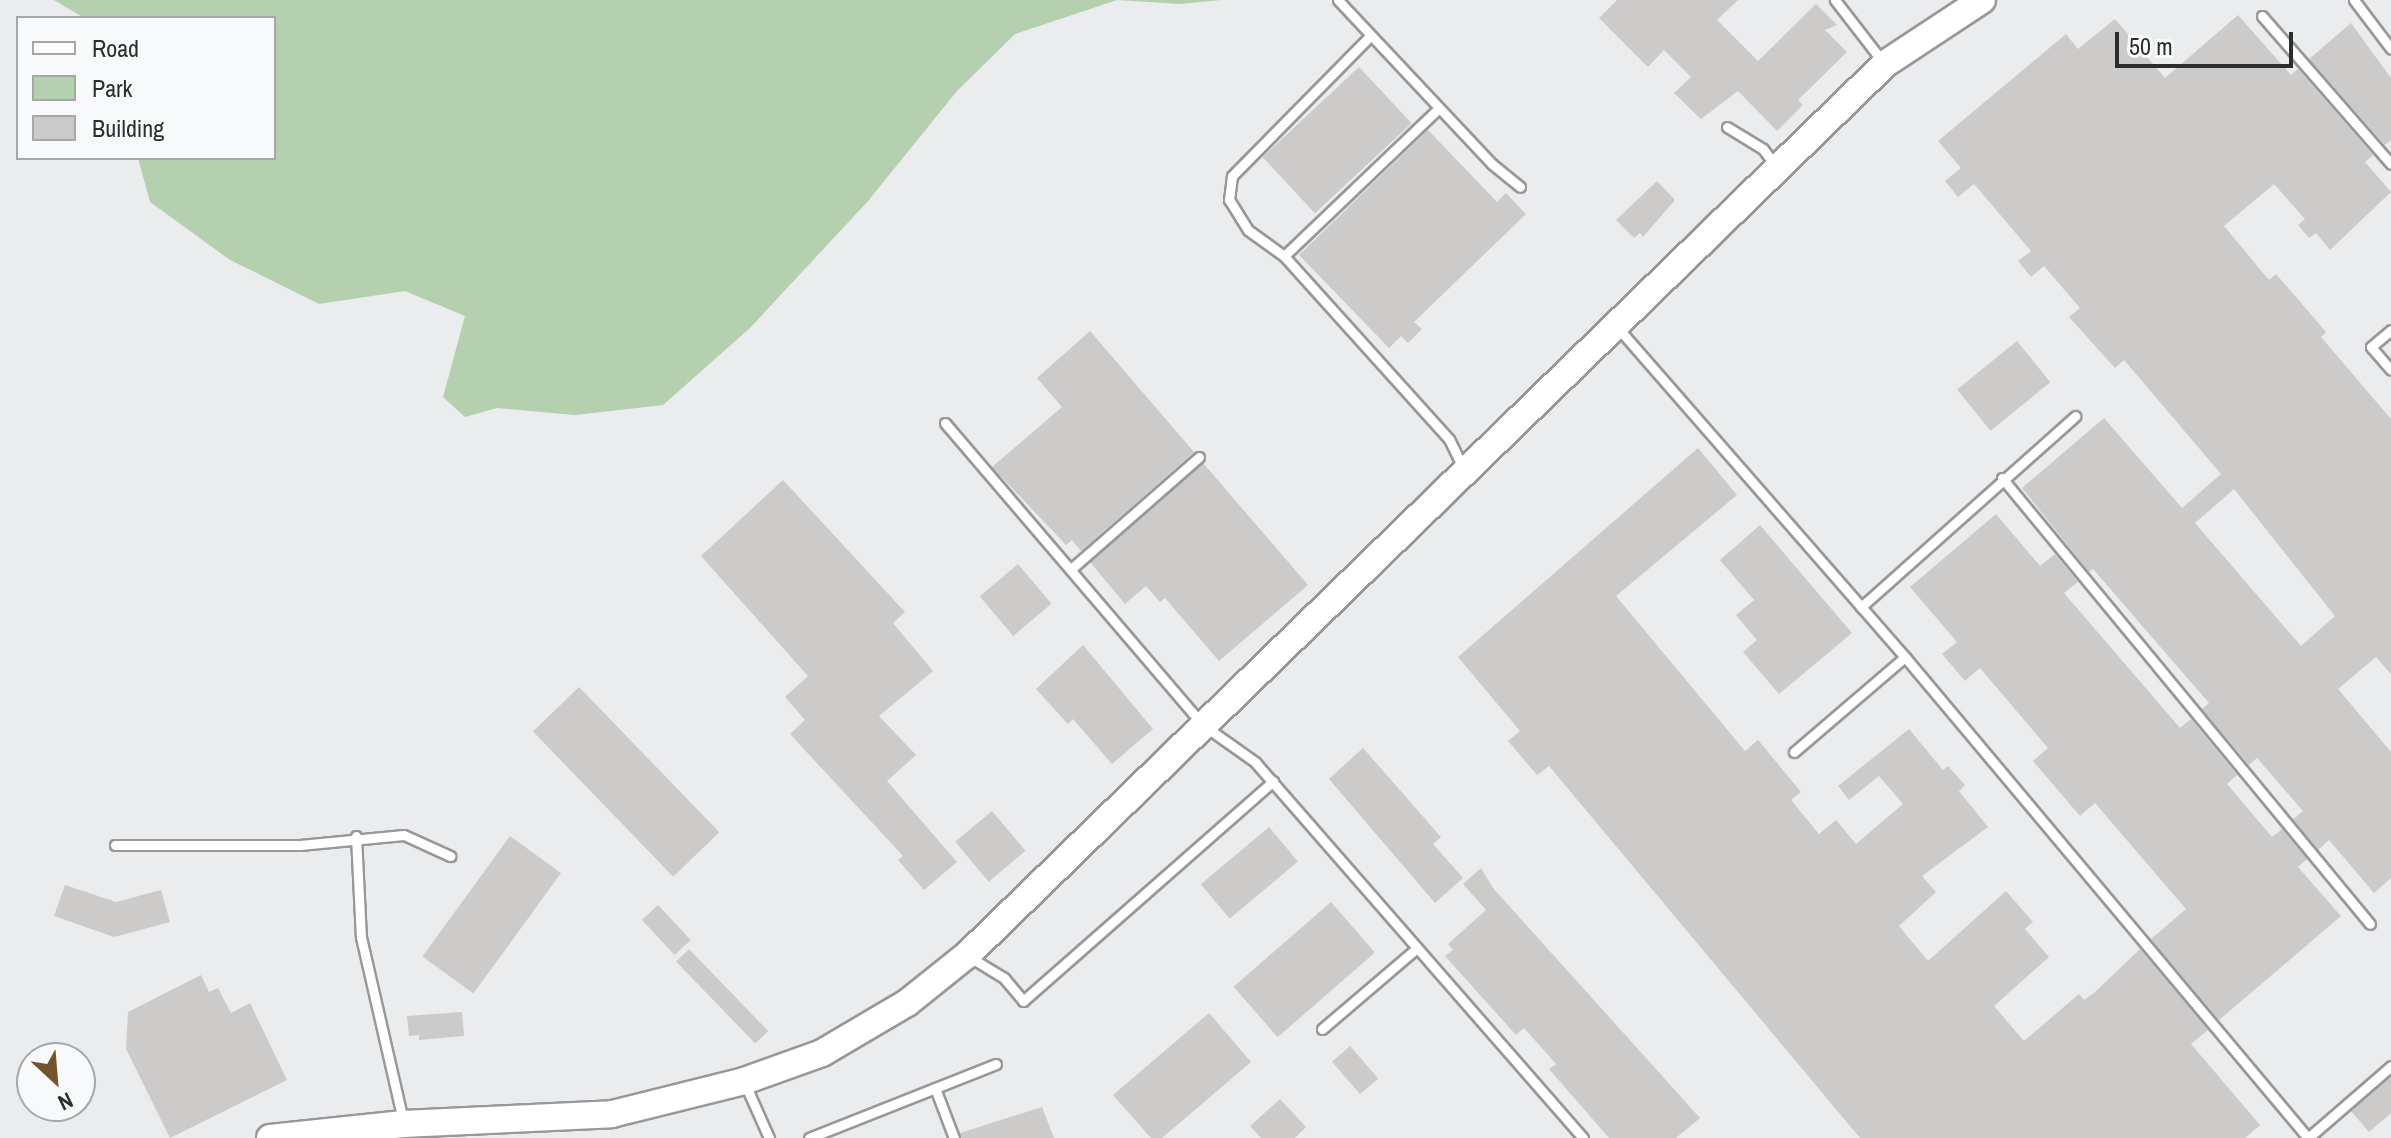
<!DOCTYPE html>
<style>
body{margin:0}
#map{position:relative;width:2391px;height:1138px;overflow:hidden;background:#eaecee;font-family:"Archivo Narrow",sans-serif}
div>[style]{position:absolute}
.green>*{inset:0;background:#b4d0ae}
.building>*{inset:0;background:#cccbc9;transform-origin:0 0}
.roads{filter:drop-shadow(2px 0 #97989a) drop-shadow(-2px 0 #97989a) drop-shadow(0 2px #97989a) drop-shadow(0 -2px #97989a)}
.lane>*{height:9px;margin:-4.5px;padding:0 4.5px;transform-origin:4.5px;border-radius:4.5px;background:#fff}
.secondary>*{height:26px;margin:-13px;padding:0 13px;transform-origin:13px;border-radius:13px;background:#fff}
span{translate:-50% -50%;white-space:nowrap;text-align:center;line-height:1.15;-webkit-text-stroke:6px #f7f9fb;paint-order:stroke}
.legend{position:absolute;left:16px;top:16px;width:260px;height:144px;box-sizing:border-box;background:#f7f9fb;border:2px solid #a6a7a9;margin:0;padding:10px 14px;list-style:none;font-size:24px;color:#2c2d2d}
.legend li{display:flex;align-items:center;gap:16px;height:40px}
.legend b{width:40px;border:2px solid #a6a7a9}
.north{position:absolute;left:16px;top:1042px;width:80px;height:80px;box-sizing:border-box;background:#f7f9fb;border:2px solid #a6a7a9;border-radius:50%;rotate:154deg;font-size:22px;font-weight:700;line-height:32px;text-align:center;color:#2c2d2d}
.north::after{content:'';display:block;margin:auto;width:28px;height:36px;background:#74542a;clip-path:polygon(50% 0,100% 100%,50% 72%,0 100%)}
.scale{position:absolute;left:2115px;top:32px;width:178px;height:36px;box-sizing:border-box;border:4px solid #2c2d2d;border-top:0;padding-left:10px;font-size:24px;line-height:28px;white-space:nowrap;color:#2c2d2d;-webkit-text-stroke:6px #f7f9fb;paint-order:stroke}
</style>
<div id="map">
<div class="green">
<div style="clip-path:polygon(54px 0,1221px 0,1180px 4px,1117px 0,1015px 34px,957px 91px,868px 201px,750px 328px,663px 405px,575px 415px,497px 408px,465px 417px,443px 397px,465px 316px,405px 291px,319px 304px,230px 260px,150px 202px,138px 158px,274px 158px,274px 18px,84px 18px)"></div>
</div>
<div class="building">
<div style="clip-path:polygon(1617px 0,1738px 0,1717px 20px,1758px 61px,1816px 4px,1837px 25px,1825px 30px,1847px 52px,1798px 100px,1803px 105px,1777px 131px,1738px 91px,1701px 119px,1674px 93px,1691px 77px,1664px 50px,1648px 67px,1599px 18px)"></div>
<div style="clip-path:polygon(evenodd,2238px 15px,2291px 75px,2298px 69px,2373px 155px,2365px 162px,2391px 192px,2330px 250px,2316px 233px,2309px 238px,2298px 225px,2305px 219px,2274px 184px,2224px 226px,2269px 280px,2276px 274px,2308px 311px,2326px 332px,2321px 337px,2391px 419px,2391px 674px,2376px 657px,2338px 689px,2391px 752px,2391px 878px,2374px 893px,2329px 840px,2318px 850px,2293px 819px,2303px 811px,2257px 758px,2249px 765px,2202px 709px,2209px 703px,2093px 569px,2089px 572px,2022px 488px,2104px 418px,2182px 508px,2221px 474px,2124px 360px,2115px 368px,2069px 317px,2080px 308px,2044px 266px,2031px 277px,2018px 261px,2031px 251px,1974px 184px,1958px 197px,1945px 181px,1961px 168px,1938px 141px,2066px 34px,2078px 49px,2115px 19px,2165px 78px,2238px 15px,2234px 489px,2335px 616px,2301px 646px,2195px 523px,2234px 489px)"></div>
<div style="clip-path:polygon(2351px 23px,2391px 78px,2391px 140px,2385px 145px,2309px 59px)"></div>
<div style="left:1359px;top:67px;width:77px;height:132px;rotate:47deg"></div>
<div style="clip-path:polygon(1428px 130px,1497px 202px,1506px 193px,1526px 214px,1414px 322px,1422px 329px,1408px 343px,1401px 336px,1389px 348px,1299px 255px)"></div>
<div style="clip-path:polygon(1657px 181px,1675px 200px,1643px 237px,1640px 233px,1634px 238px,1616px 220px)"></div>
<div style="clip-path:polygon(1090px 331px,1194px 452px,1081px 551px,1072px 540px,1066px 545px,992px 467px,1062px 407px,1037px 378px)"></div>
<div style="left:2017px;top:341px;width:53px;height:77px;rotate:51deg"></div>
<div style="clip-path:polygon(1698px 448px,1737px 495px,1616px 596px,1745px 751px,1758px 740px,1801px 792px,1791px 800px,1819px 834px,1836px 820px,1856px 844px,1903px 804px,1879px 776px,1849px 800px,1838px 786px,1909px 729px,1943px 770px,1948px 766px,1965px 785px,1959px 791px,1988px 827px,1922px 876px,1936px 892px,1899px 926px,1928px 961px,2006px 891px,2033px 922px,2025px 929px,2049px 957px,1994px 1006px,2024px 1041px,2079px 994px,2084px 1000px,2094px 993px,2140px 949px,2208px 1030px,2191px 1044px,2260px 1125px,2245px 1138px,1860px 1138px,1549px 766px,1537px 775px,1508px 741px,1520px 731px,1458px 657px)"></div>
<div style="clip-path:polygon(1203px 463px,1308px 585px,1219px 661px,1165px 598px,1160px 602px,1146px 586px,1125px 604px,1090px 562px)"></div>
<div style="clip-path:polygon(783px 480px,905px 612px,893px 623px,933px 671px,879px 716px,916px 755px,887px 781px,957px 862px,924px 890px,898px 860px,903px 856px,790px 734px,805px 720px,785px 697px,808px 676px,701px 556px)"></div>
<div style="clip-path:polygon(1996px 514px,2040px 566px,2055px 554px,2078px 582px,2064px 593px,2180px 728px,2191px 719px,2237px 775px,2227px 784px,2272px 837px,2282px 829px,2307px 859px,2298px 867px,2341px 916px,2219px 1020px,2151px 939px,2186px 909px,2095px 803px,2080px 816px,2033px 761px,2048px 748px,1980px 668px,1965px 681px,1942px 654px,1957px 642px,1910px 587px)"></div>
<div style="clip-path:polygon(1760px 525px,1852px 633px,1779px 694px,1743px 652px,1757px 640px,1736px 615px,1754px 600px,1720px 560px)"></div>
<div style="left:1018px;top:564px;width:52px;height:50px;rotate:50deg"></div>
<div style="clip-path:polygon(1083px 645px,1153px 729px,1112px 764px,1073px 719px,1068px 724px,1036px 689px)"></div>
<div style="left:579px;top:687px;width:202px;height:64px;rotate:46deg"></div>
<div style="clip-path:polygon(1363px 748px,1441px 837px,1433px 844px,1463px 878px,1435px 903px,1329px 779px)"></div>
<div style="left:992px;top:811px;width:52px;height:48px;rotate:50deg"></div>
<div style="left:1269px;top:827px;width:45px;height:89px;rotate:50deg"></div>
<div style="left:510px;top:836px;width:63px;height:149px;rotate:36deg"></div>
<div style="clip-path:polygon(1481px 868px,1493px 888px,1700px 1118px,1676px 1138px,1609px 1138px,1549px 1069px,1556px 1064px,1524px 1028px,1516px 1035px,1445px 956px,1453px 950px,1448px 944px,1486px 910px,1463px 884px)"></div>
<div style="clip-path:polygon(65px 885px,116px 902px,161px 890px,170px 922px,114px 937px,54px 916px)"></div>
<div style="left:1331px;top:902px;width:67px;height:129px;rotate:49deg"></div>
<div style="left:658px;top:905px;width:48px;height:22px;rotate:47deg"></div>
<div style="left:689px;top:949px;width:114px;height:18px;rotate:46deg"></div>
<div style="clip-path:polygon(201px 975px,209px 992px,218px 988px,231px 1013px,250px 1003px,287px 1080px,170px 1138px,126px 1049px,128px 1012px)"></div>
<div style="clip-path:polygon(462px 1012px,464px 1036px,419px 1040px,419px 1035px,409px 1036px,407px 1016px)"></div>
<div style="clip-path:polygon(1209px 1013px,1251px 1062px,1162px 1138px,1151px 1138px,1113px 1095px)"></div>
<div style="left:1350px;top:1046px;width:43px;height:24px;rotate:49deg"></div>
<div style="clip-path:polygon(2391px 1076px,2391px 1113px,2369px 1132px,2351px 1111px)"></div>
<div style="clip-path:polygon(1280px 1099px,1306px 1127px,1295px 1138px,1261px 1138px,1250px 1126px)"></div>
<div style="clip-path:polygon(1042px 1107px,1054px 1138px,961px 1138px,960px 1133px)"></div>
</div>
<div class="roads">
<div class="lane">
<div style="left:1338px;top:0;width:225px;rotate:46.8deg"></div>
<div style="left:1492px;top:164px;width:36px;rotate:39deg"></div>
<div style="left:1835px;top:0;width:78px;rotate:52.3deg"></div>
<div style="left:2354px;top:0;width:61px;rotate:52.9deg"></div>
<div style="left:2262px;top:16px;width:196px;rotate:48.9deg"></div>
<div style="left:1439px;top:108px;width:214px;rotate:136.3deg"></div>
<div style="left:1284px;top:256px;width:246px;rotate:48deg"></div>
<div style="left:1449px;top:439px;width:32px;rotate:64deg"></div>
<div style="left:1727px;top:127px;width:42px;rotate:31.4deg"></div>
<div style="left:1763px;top:149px;width:21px;rotate:53deg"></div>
<div style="left:1284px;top:256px;width:44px;rotate:-144.2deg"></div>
<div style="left:1248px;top:230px;width:36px;rotate:-122deg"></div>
<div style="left:1229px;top:200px;width:24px;rotate:-83deg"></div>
<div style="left:1232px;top:176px;width:197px;rotate:-45.4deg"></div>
<div style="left:1618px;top:328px;width:437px;rotate:48.9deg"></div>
<div style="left:1905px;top:657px;width:628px;rotate:50.04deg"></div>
<div style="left:2391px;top:330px;width:26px;rotate:140deg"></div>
<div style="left:2371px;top:347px;width:30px;rotate:49deg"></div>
<div style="left:945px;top:423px;width:397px;rotate:49.5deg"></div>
<div style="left:1203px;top:725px;width:64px;rotate:35.4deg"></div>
<div style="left:1255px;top:762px;width:499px;rotate:48.9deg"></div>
<div style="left:2002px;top:478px;width:578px;rotate:50.47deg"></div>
<div style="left:1071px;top:569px;width:170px;rotate:-41.2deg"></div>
<div style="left:1861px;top:607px;width:287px;rotate:-41.7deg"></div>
<div style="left:1794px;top:752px;width:146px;rotate:-40.6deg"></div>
<div style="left:356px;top:836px;width:101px;rotate:87.2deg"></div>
<div style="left:361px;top:937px;width:189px;rotate:77.1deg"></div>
<div style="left:115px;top:845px;width:185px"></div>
<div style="left:300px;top:845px;width:104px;rotate:-5.5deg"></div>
<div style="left:404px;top:835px;width:51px;rotate:24.5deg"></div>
<div style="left:968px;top:956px;width:42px;rotate:31.4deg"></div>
<div style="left:1004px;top:978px;width:30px;rotate:50deg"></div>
<div style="left:1023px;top:1001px;width:333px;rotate:-41.3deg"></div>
<div style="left:1322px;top:1029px;width:125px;rotate:-40.5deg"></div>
<div style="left:745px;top:1084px;width:59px;rotate:66deg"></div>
<div style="left:935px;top:1088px;width:53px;rotate:69.2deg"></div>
<div style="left:809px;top:1138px;width:201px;rotate:-21.6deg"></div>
<div style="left:2308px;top:1138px;width:110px;rotate:-40.9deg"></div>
</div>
<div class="secondary">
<div style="left:270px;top:1138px;width:134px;rotate:-6deg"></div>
<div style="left:403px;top:1124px;width:209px;rotate:-2.7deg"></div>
<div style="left:612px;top:1114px;width:136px;rotate:-14deg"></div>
<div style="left:744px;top:1081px;width:83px;rotate:-19.7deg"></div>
<div style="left:822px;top:1053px;width:99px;rotate:-30.5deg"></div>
<div style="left:907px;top:1003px;width:77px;rotate:-38.7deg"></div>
<div style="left:967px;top:955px;width:1279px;rotate:-44.14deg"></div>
<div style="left:1885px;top:64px;width:116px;rotate:-33.4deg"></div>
</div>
</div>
<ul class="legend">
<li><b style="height:10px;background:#fff"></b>Road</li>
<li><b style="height:22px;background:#b4d0ae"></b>Park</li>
<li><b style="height:22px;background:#cccbc9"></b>Building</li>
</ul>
<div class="north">N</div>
<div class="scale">50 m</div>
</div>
